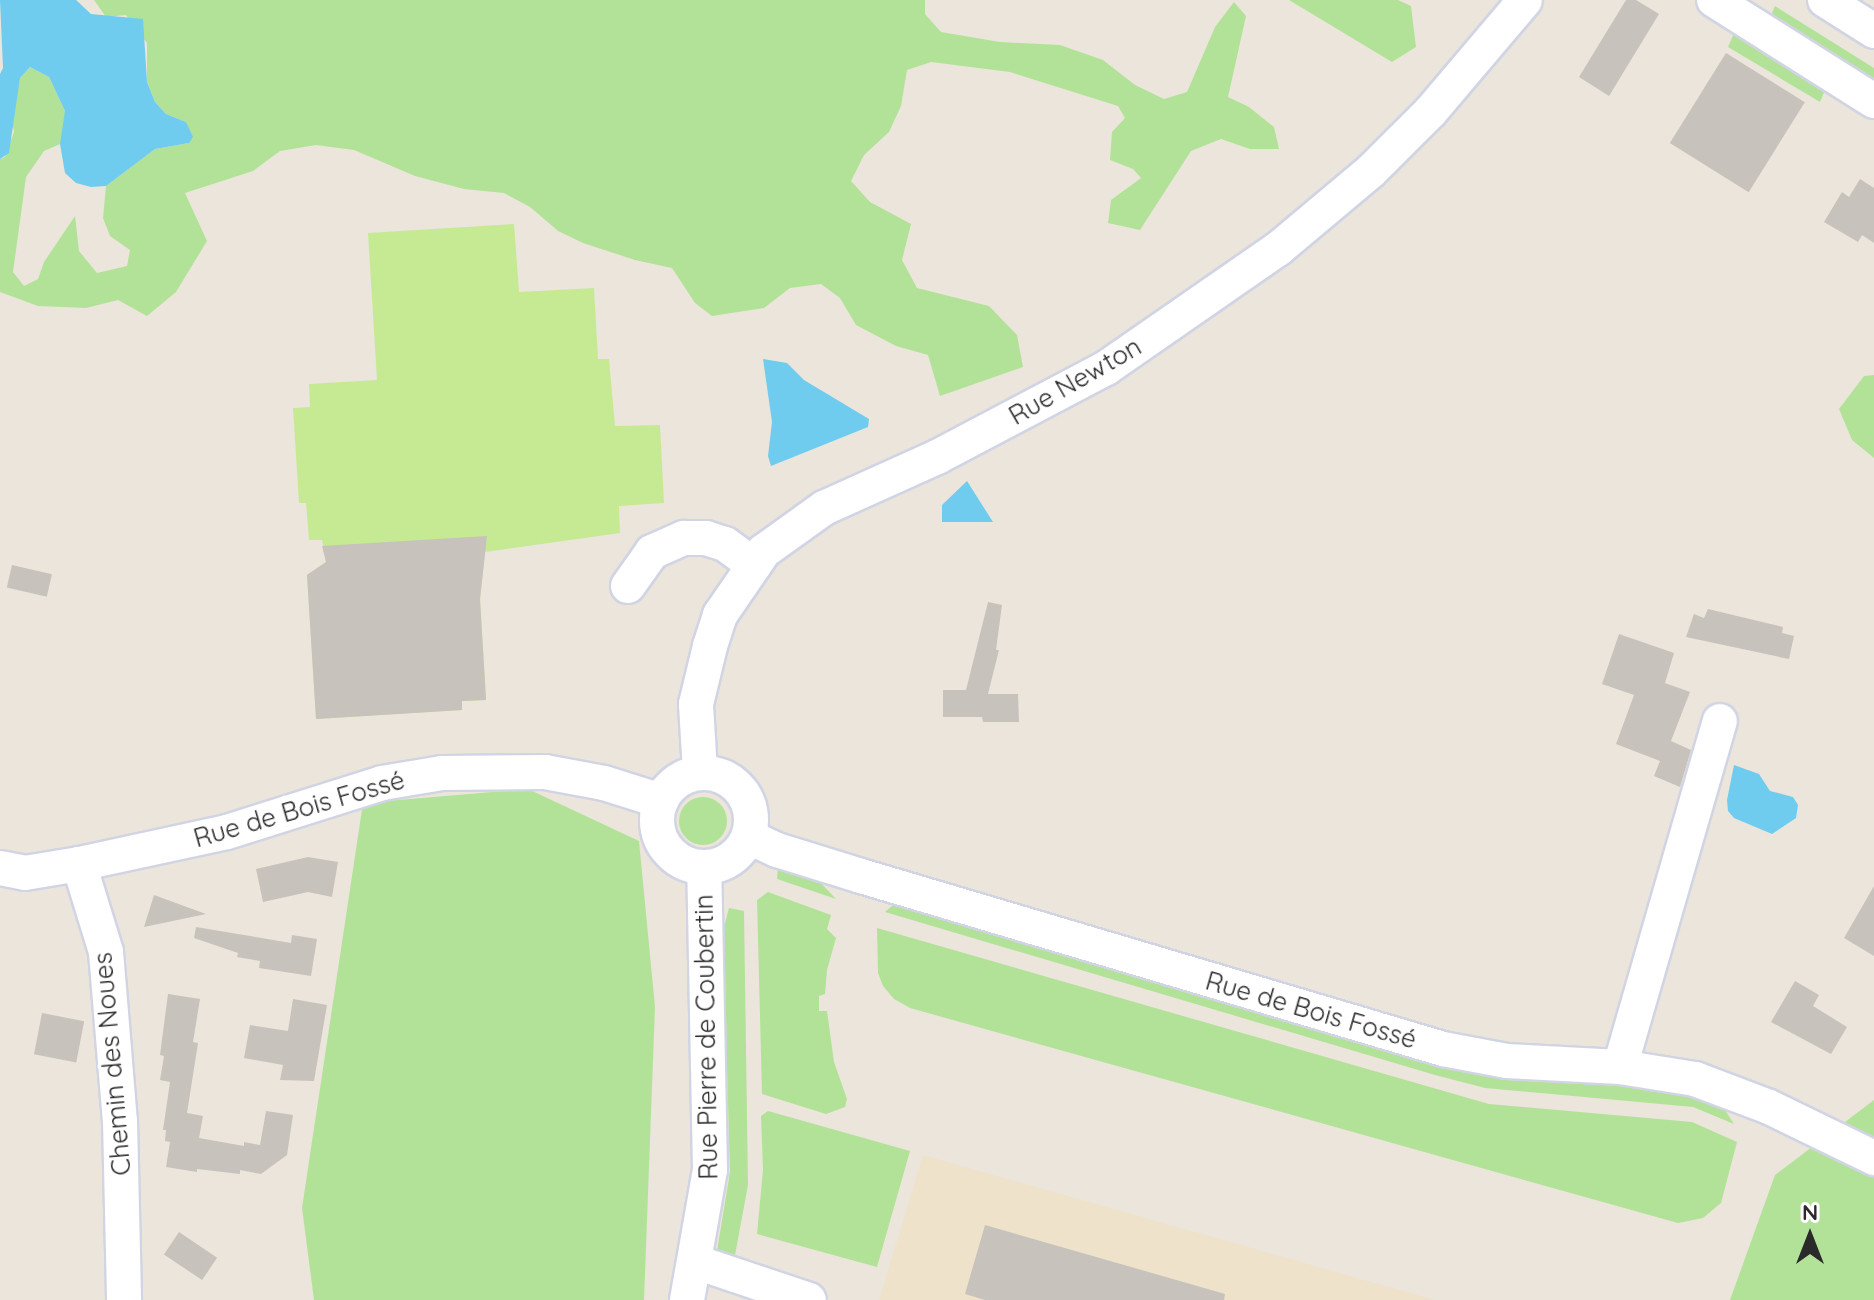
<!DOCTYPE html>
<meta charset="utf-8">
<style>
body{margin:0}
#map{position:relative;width:1874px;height:1300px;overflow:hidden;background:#ece5dc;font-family:Quicksand,sans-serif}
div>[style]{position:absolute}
.education>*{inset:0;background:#eee2cb}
.green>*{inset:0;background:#b2e298}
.round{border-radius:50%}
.pitch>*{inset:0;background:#c6ea94}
.water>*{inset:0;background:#6fccee}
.building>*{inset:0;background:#c7c2bb;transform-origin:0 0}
.roads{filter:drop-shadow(2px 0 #d1d4e3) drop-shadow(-2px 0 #d1d4e3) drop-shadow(0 2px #d1d4e3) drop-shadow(0 -2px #d1d4e3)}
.minor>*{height:34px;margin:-17px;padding:0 17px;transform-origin:17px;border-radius:17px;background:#fff}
.minor>.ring{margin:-17px;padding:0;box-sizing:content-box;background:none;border:34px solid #fff;border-radius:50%}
span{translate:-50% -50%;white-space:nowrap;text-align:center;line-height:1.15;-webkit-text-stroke:7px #fff;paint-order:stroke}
.street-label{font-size:26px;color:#2a2a2a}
.north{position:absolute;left:1770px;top:1196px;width:80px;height:80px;-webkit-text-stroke:6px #fff;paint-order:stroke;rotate:0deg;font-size:22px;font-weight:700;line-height:32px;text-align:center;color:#2a2a2a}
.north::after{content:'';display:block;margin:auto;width:28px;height:36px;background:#2a2a2a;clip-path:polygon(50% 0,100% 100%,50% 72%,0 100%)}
</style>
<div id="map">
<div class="education">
<div style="clip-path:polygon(923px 1155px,1435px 1300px,879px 1300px)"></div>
</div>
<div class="green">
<div style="clip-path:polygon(94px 0,925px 0,925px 14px,941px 32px,1000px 42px,1060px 45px,1103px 60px,1135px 85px,1164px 99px,1187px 92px,1215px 27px,1234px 2px,1246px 16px,1228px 97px,1249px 107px,1274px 127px,1279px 149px,1250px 149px,1221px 139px,1191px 151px,1140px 230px,1108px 223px,1111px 200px,1141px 178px,1133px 169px,1110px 160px,1112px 132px,1125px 118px,1118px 106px,1010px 72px,931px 62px,907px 70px,901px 106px,889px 132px,864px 155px,851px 181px,870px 202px,911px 224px,902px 260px,917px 288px,989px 306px,1017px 335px,1023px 367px,940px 396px,928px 355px,896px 346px,856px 325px,840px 298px,821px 284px,790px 288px,764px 308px,712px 316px,695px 303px,672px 268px,635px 260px,583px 243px,558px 231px,530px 207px,504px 193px,464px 189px,415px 176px,354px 150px,316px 145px,280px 151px,253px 171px,185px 193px,207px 241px,176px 292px,147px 316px,118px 300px,86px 308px,38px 306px,0 292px,0 159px,5px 157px,14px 132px,11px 119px,20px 78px,30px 67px,49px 77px,65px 111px,65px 130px,60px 144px,44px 151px,26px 177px,13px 272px,24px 286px,38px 279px,44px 262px,75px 216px,79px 251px,97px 273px,127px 266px,130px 250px,110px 236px,103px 218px,106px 186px,155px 149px,189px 143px,186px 122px,166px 114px,155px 102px,147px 82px,147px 43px,126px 15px,106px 17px)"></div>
<div style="clip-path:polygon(1289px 0,1398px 0,1411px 6px,1416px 47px,1392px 62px)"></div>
<div style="clip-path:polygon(1775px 6px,1874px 68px,1874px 79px,1777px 21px,1772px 13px)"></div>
<div style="clip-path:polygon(1734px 33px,1825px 90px,1820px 102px,1728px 47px)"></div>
<div style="clip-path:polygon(1874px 375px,1874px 458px,1852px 440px,1839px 409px,1864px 376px)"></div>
<div style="clip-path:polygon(528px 789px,639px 841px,655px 1007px,644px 1300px,314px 1300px,302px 1208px,363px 803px)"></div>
<div class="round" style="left:679px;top:797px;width:48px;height:48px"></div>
<div style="clip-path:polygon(778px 867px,817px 879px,836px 899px,777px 879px)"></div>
<div style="clip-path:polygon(768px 892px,831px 915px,827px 929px,836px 938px,827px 970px,825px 994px,819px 996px,819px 1011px,827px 1011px,834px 1062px,847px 1099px,845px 1107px,826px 1114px,762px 1094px,757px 900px)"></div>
<div style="clip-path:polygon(895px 903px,1478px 1072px,1677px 1090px,1702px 1096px,1725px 1110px,1734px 1124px,1693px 1107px,1485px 1088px,1435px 1075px,885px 912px)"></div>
<div style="clip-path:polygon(729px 908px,744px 911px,748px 1185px,733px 1266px,717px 1251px,730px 1172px,723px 931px)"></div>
<div style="clip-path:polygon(877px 928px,1489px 1104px,1692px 1122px,1737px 1142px,1721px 1203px,1703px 1218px,1678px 1223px,910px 1008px,894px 999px,883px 986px,878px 973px)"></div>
<div style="clip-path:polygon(1874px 1100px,1874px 1300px,1730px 1300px,1775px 1175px)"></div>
<div style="clip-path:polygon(768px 1111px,910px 1151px,877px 1267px,757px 1234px,763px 1170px,761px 1116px)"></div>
</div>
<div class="pitch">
<div style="clip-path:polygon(514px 224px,519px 292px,594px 288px,598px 359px,609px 359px,615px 426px,660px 425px,664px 503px,619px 506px,620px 533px,485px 552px,480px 599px,486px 700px,462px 701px,462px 710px,316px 719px,307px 575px,326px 562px,322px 540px,309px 540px,306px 503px,299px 503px,293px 408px,310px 407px,309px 384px,377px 380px,368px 233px)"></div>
</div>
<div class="water">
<div style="clip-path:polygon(0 0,76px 0,91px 14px,143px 19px,147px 82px,155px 102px,166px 114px,186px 122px,193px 137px,189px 143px,155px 149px,106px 186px,91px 187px,76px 183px,65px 173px,60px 144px,65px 111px,49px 77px,30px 67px,20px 78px,9px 153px,0 159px,0 74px,3px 68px)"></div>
<div style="clip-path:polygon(763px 359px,787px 363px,804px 380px,869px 419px,868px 427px,771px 466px,768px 456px,772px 422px)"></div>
<div style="clip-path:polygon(967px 481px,993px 522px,942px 522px,942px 505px)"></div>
<div style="clip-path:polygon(1734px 765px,1759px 774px,1770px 791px,1793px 797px,1798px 805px,1796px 818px,1772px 834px,1734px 818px,1728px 811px,1727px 800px)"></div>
</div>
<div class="building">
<div style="clip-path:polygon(1626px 0,1636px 0,1659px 14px,1609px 96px,1579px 77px)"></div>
<div style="left:1726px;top:53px;width:93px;height:106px;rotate:32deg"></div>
<div style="clip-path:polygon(1860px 179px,1874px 188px,1874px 243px,1862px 235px,1858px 242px,1824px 222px,1842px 192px,1849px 197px)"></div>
<div style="clip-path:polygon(487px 536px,480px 599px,486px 700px,462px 701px,462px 710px,316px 719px,307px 575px,326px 562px,322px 546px)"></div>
<div style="left:12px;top:565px;width:41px;height:23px;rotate:13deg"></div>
<div style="clip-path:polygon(988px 602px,1002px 605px,996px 650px,999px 650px,988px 694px,1018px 694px,1019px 722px,983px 722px,982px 717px,943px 717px,943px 690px,966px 690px)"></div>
<div style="clip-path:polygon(1708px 609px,1783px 627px,1782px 633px,1794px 636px,1789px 659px,1686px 637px,1694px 614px,1704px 618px)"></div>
<div style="clip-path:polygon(1619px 634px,1674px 653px,1665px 683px,1690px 692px,1671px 741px,1691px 750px,1680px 787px,1654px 776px,1660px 761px,1616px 744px,1634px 695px,1602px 684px)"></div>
<div style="clip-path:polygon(308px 857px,338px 862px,332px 897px,308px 892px,263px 902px,256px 869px)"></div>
<div style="clip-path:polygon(1874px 886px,1874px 956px,1844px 938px)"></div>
<div style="clip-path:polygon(154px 895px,206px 914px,144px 927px)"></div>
<div style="clip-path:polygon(196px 927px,291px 943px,292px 935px,317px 939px,311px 976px,259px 968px,260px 961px,237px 957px,238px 953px,194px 938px)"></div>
<div style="clip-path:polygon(1795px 981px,1819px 995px,1813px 1006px,1847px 1027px,1831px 1054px,1771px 1022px)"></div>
<div style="clip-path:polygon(168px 994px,200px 999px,193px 1042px,198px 1043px,187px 1113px,203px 1116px,199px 1138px,244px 1146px,244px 1142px,260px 1145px,266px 1111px,293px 1115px,287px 1155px,261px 1174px,240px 1170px,240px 1174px,197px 1169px,197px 1172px,166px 1167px,170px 1142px,165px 1141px,166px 1130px,163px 1130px,170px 1082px,160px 1080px,164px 1056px,160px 1055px)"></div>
<div style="clip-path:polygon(293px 999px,327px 1005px,314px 1081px,280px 1080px,283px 1065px,244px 1058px,250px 1025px,288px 1031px)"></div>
<div style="left:42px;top:1013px;width:43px;height:42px;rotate:11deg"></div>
<div style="clip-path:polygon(985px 1225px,1225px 1294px,1224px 1300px,985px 1300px,965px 1294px)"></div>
<div style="left:179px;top:1232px;width:46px;height:27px;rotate:34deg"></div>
</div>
<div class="roads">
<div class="minor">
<div style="left:1714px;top:0;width:189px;rotate:32.3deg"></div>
<div style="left:1825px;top:0;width:58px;rotate:32.3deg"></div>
<div style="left:628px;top:586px;width:42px;rotate:-54.8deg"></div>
<div style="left:652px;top:552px;width:35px;rotate:-24deg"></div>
<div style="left:684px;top:538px;width:22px"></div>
<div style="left:706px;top:538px;width:20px;rotate:18deg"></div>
<div style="left:725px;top:544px;width:36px;rotate:36deg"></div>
<div style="left:700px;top:772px;width:68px;rotate:-93.4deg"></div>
<div style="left:696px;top:704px;width:60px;rotate:-76.4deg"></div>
<div style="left:710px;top:646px;width:33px;rotate:-72deg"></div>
<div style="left:720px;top:615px;width:78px;rotate:-55.5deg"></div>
<div style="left:764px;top:551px;width:74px;rotate:-35.6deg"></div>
<div style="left:824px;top:508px;width:126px;rotate:-24.3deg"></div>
<div style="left:939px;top:456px;width:189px;rotate:-27.8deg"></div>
<div style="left:1106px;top:368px;width:209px;rotate:-34.7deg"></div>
<div style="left:1278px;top:249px;width:121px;rotate:-40deg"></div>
<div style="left:1371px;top:171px;width:85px;rotate:-45deg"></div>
<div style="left:1431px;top:111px;width:145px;rotate:-49.7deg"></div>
<div class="ring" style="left:657px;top:773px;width:60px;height:60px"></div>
<div style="left:749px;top:837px;width:31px;rotate:25deg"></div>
<div style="left:777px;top:850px;width:88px;rotate:17.2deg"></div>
<div style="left:861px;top:876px;width:607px;rotate:16.55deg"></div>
<div style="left:1443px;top:1049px;width:65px;rotate:10.6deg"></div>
<div style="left:1507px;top:1061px;width:113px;rotate:3deg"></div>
<div style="left:1620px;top:1067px;width:76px;rotate:9.1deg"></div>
<div style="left:1695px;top:1079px;width:79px;rotate:20.7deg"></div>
<div style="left:1769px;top:1107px;width:117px;rotate:25.9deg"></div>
<div style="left:79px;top:864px;width:151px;rotate:-12.2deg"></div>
<div style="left:227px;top:832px;width:163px;rotate:-17.5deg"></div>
<div style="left:382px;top:783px;width:61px;rotate:-9.5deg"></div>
<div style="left:442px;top:773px;width:103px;rotate:-0.6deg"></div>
<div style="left:545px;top:772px;width:60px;rotate:10.6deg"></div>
<div style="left:604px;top:783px;width:60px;rotate:17.5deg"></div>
<div style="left:0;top:868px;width:25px;rotate:11deg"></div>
<div style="left:25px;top:873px;width:55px;rotate:-9.5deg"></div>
<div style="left:79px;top:864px;width:92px;rotate:72.9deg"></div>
<div style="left:106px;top:952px;width:170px;rotate:85.3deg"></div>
<div style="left:120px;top:1121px;width:179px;rotate:88.7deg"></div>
<div style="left:1620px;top:1067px;width:360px;rotate:-73.9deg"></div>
<div style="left:696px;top:1262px;width:119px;rotate:18.6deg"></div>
<div style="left:687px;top:1300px;width:132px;rotate:-80deg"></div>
<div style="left:710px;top:1170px;width:302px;rotate:-91.1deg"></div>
</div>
</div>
<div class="street-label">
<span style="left:1075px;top:381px;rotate:-30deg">Rue Newton</span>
<span style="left:299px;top:809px;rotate:-16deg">Rue de Bois Fossé</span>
<span style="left:1311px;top:1010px;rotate:16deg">Rue de Bois Fossé</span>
<span style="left:706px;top:1037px;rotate:-91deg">Rue Pierre de Coubertin</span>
<span style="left:112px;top:1064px;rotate:-95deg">Chemin des Noues</span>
</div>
<div class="north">N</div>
</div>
